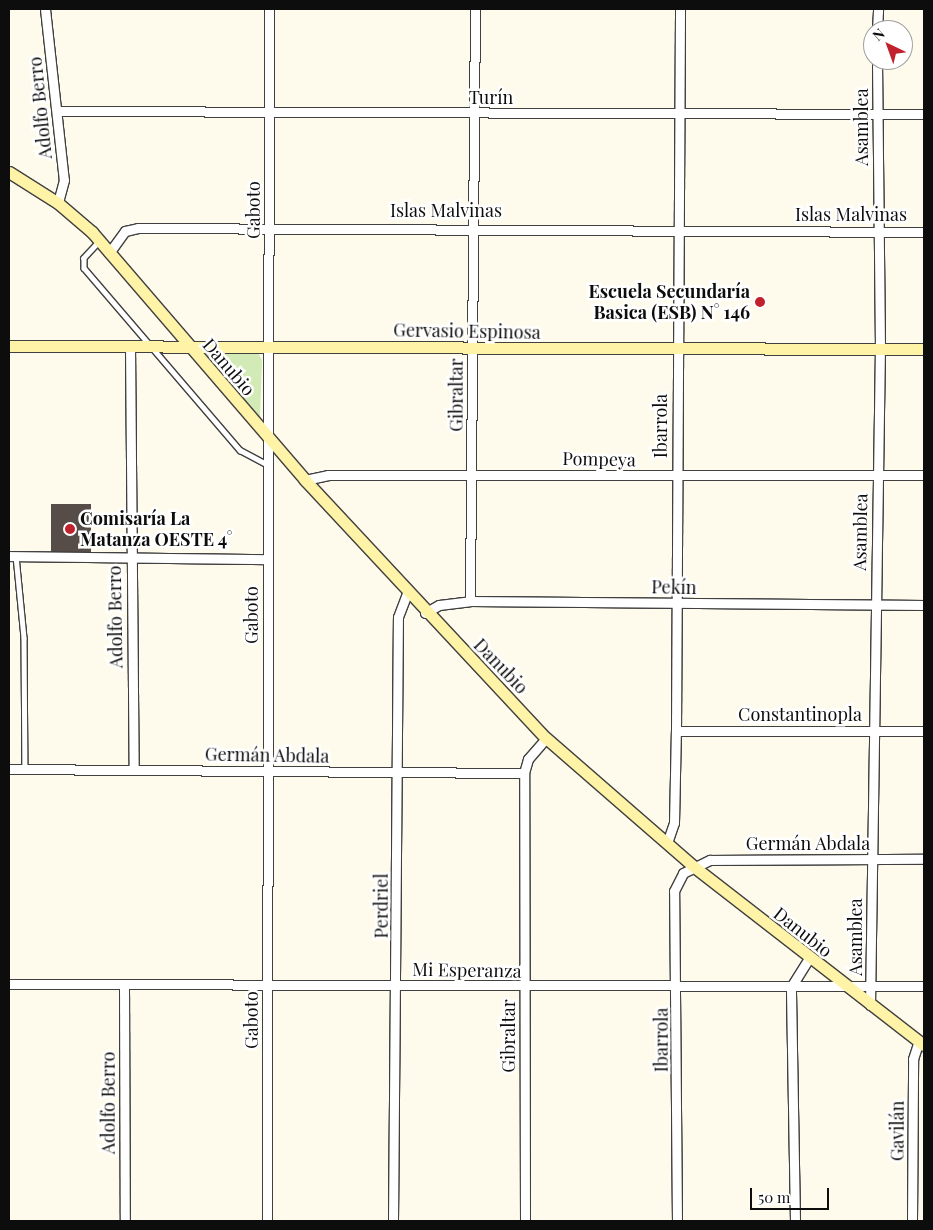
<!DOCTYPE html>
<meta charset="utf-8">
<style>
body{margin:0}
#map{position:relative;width:933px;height:1230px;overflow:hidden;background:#fffbec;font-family:"Playfair Display",serif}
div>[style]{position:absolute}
.green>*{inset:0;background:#d2eab5}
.building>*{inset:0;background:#564d49;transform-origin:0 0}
.roads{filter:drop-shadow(1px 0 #404040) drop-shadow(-1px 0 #404040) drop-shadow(0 1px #404040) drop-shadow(0 -1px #404040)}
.lane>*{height:4.5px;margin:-2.25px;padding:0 2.25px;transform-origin:2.25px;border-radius:2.25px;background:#fff}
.street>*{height:9px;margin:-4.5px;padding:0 4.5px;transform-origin:4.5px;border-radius:4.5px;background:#fff}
.secondary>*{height:11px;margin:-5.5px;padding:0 5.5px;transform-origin:5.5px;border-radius:5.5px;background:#fff3a7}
.dots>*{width:14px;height:14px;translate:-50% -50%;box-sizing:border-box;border:2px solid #fff;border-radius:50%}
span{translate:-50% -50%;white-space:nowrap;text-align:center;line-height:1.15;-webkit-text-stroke:5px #fff;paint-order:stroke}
.street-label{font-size:18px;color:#0d0d0d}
.poi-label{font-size:18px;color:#0d0d0d;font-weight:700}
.right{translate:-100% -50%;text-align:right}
.left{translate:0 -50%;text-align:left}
.frame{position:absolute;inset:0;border:10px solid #0d0d0d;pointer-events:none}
.north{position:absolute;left:863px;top:20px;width:50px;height:50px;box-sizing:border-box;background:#fff;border:1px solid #9e9e9e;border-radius:50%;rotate:318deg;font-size:14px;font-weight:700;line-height:20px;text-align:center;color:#0d0d0d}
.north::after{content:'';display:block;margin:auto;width:18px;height:22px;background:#c0212d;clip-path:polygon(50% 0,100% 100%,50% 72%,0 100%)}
.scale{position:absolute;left:750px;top:1188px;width:79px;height:22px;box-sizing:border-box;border:2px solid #0d0d0d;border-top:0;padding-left:6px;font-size:15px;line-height:18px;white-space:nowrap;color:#0d0d0d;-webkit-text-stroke:4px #fff;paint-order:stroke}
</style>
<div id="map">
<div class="green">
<div style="clip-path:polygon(258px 353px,262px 360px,260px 419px,203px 354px)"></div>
</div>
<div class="building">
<div style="left:51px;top:504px;width:40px;height:49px"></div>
</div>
<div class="roads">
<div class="lane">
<div style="left:98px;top:243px;width:21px;rotate:133deg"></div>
<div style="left:84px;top:258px;width:10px;rotate:90deg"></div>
<div style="left:84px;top:268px;width:240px;rotate:49.4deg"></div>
<div style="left:240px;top:450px;width:32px;rotate:28deg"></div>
<div style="left:16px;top:556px;width:82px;rotate:84.4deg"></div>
<div style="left:24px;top:638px;width:131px;rotate:89.6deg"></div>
</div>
<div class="street">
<div style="left:45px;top:9px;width:172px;rotate:83.7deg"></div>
<div style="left:64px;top:180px;width:24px;rotate:105deg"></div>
<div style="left:877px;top:30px;width:21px;rotate:-87deg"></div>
<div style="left:58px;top:111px;width:866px;rotate:0.2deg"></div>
<div style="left:109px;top:253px;width:27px;rotate:-54deg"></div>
<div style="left:125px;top:231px;width:13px;rotate:-13deg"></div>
<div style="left:138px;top:228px;width:786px;rotate:0.29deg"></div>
<div style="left:130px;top:346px;width:423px;rotate:89.5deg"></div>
<div style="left:305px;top:480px;width:24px;rotate:-12deg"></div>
<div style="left:328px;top:475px;width:596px"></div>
<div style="left:9px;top:556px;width:258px;rotate:0.7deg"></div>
<div style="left:470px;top:601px;width:592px;rotate:-89.52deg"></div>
<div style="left:425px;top:613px;width:16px;rotate:-30deg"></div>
<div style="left:439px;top:605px;width:31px;rotate:-7deg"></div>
<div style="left:470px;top:601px;width:454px;rotate:0.5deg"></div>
<div style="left:676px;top:731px;width:248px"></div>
<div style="left:9px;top:769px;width:515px;rotate:0.45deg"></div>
<div style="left:667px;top:843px;width:21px;rotate:-71deg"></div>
<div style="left:674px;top:823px;width:92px;rotate:-88.8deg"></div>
<div style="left:676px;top:731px;width:722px;rotate:-89.68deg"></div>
<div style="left:9px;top:984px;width:915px;rotate:0.13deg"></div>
<div style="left:124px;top:985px;width:236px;rotate:89.8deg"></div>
<div style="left:870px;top:1005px;width:657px;rotate:-89.13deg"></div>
<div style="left:880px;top:348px;width:288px;rotate:-90.6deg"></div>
<div style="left:267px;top:1221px;width:1212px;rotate:-89.91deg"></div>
<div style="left:393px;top:1221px;width:604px;rotate:-89.53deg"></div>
<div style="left:398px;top:617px;width:26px;rotate:-69deg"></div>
<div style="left:525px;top:1221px;width:448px;rotate:-90.1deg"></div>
<div style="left:524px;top:773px;width:15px;rotate:-74deg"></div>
<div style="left:528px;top:759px;width:28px;rotate:-49deg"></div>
<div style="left:677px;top:1221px;width:330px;rotate:-90.5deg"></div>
<div style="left:674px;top:891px;width:20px;rotate:-63deg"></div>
<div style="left:683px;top:873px;width:30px;rotate:-26deg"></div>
<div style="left:710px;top:860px;width:214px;rotate:-0.3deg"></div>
<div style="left:795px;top:1221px;width:234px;rotate:-91deg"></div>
<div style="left:791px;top:987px;width:32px;rotate:-58deg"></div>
<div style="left:912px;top:1221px;width:162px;rotate:-89.6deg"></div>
<div style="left:913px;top:1059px;width:19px;rotate:-72deg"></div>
</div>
<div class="secondary">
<div style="left:9px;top:172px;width:58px;rotate:32.3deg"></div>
<div style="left:58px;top:203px;width:45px;rotate:40.5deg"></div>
<div style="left:92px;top:232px;width:327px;rotate:49.3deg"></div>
<div style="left:305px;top:480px;width:353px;rotate:47deg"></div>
<div style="left:546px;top:738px;width:195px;rotate:41deg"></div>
<div style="left:693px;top:866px;width:292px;rotate:37.8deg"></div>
<div style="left:9px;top:346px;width:915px;rotate:0.19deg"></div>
</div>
</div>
<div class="dots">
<div style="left:760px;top:302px;background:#c0212d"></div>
<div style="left:70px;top:529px;background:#c0212d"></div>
</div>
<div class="street-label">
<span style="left:491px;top:97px">Turín</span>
<span style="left:40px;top:108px;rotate:-96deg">Adolfo Berro</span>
<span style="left:861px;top:127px;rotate:-90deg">Asamblea</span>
<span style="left:253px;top:210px;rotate:-90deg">Gaboto</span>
<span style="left:446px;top:210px">Islas Malvinas</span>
<span style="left:851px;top:214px">Islas Malvinas</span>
<span style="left:467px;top:331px;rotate:1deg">Gervasio Espinosa</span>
<span style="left:229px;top:367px;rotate:49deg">Danubio</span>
<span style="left:456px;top:395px;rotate:-90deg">Gibraltar</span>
<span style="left:660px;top:426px;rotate:-90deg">Ibarrola</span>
<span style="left:599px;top:459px;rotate:1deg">Pompeya</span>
<span style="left:860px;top:532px;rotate:-89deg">Asamblea</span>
<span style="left:674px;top:587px;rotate:1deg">Pekín</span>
<span style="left:251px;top:615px;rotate:-90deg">Gaboto</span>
<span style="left:115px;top:617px;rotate:-91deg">Adolfo Berro</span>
<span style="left:501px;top:666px;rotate:46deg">Danubio</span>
<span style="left:800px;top:714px">Constantinopla</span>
<span style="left:267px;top:755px;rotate:1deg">Germán Abdala</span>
<span style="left:808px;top:843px">Germán Abdala</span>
<span style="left:381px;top:906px;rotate:-90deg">Perdriel</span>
<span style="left:803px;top:932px;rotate:38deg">Danubio</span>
<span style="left:855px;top:937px;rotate:-90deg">Asamblea</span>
<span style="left:467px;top:970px;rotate:1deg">Mi Esperanza</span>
<span style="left:251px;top:1020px;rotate:-90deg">Gaboto</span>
<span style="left:508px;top:1036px;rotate:-90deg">Gibraltar</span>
<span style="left:661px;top:1040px;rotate:-90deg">Ibarrola</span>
<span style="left:108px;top:1103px;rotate:-90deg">Adolfo Berro</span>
<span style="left:897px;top:1131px;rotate:-90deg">Gavilán</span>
</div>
<div class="poi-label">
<span class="right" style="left:750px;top:302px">Escuela Secundaría<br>Basica (ESB) N° 146</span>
<span class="left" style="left:80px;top:529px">Comisaría La<br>Matanza OESTE 4°</span>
</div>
<div class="frame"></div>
<div class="north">N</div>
<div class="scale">50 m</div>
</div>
